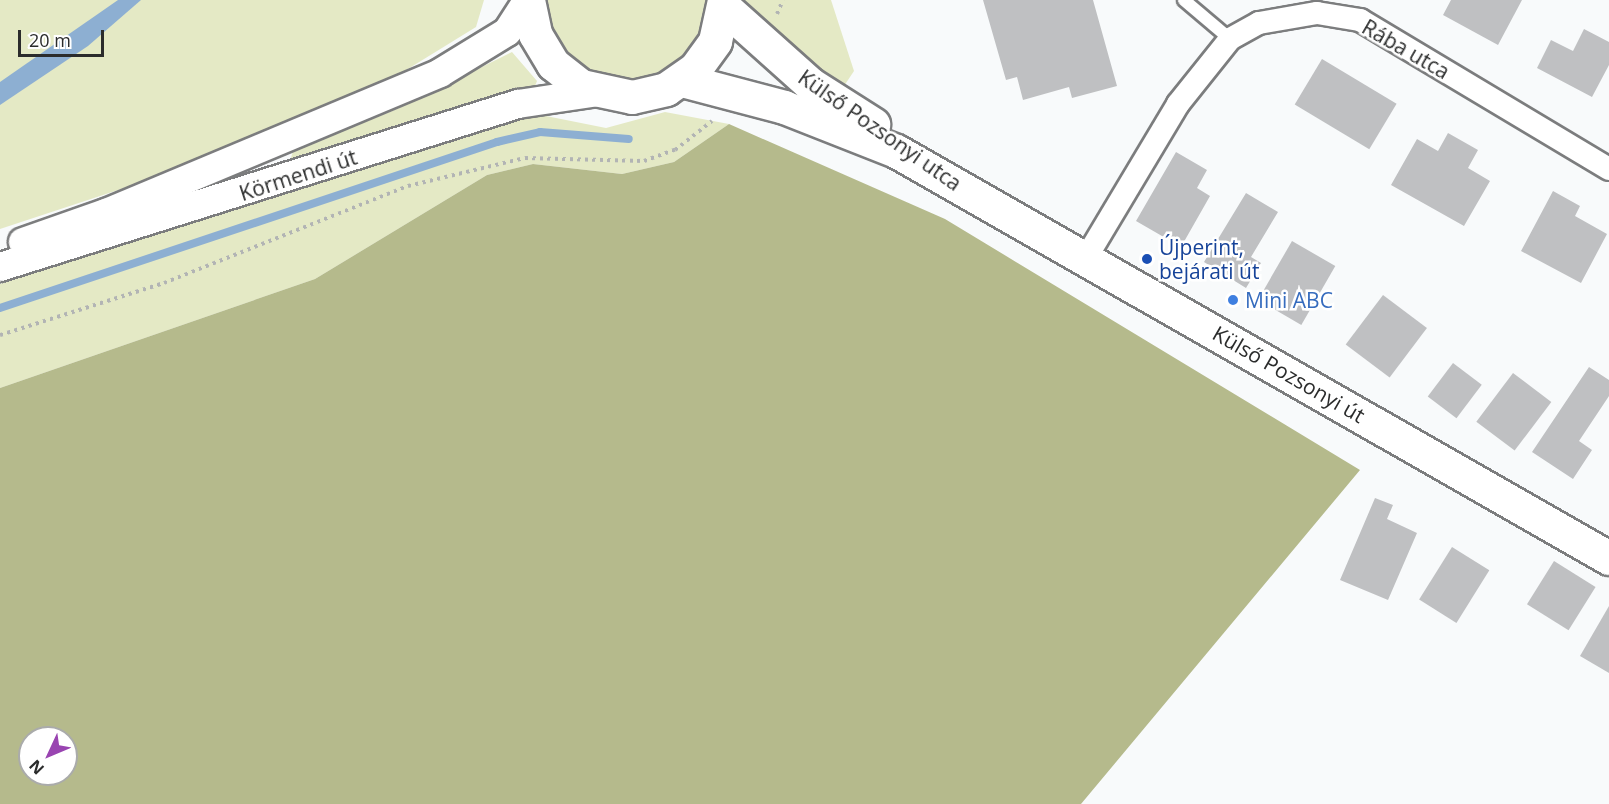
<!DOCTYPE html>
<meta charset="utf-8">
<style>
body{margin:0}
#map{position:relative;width:1609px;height:804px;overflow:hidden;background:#f8fafb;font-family:"Open Sans",sans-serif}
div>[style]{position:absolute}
.green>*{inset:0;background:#e4e9c5}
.forest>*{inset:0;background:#b5ba8c}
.water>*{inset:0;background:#8dafd2}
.stream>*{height:8px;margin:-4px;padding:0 4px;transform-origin:4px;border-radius:4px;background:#8dafd2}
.building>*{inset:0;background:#bfc0c2;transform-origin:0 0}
.path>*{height:4px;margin-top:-2px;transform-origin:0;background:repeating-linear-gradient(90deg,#b2b4b4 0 3px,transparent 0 7.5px)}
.roads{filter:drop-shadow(2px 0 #7c7d7e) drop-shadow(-2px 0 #7c7d7e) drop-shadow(0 2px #7c7d7e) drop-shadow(0 -2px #7c7d7e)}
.service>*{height:12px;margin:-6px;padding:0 6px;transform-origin:6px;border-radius:6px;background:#fff}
.minor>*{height:22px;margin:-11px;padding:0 11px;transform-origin:11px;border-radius:11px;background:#fff}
.tertiary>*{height:28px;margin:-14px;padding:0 14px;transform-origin:14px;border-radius:14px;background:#fff}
.secondary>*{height:33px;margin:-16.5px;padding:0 16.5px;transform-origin:16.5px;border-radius:16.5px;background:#fff}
.primary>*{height:33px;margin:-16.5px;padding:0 16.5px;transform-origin:16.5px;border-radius:16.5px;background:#fff}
.dots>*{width:16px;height:16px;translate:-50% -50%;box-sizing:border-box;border:3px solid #fff;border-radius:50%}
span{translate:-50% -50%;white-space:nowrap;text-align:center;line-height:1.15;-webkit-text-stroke:5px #fff;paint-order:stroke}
.street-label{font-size:21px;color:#2b2c2c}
.transit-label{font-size:21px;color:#164399}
.left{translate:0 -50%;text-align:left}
.shop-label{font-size:21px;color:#366cbe}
.north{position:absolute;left:18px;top:726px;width:60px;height:60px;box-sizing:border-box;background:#fff;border:2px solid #aaabab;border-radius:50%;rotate:226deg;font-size:16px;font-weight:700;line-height:24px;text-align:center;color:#2b2c2c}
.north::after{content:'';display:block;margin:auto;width:21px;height:27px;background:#9944b1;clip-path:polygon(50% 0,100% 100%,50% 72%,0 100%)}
.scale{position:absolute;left:18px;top:30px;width:86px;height:27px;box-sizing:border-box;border:3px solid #2b2c2c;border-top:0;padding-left:8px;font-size:18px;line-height:21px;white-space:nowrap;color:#2b2c2c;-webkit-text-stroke:4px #fff;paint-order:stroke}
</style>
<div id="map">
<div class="green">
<div style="clip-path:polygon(0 0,484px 0,476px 27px,390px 80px,194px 165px,0 229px)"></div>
<div style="clip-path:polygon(545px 0,711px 0,709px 18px,688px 55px,665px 72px,625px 81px,597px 75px,564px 51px,550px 28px)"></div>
<div style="clip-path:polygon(743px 0,831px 0,854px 71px,836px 98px,742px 6px)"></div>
<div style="clip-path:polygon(512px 52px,537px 81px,535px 86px,290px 161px,293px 151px,397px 109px)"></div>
<div style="clip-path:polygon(665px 112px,729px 124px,674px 162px,622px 174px,533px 164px,487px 175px,315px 279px,0 388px,0 284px,536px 114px,606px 128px)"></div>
</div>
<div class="forest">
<div style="clip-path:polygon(evenodd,729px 124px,945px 219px,1360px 470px,1081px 804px,0 804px,0 388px,315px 279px,487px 175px,533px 164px,622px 174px,674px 162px,729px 124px,30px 738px,66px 738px,66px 774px,30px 774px,30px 738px)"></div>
</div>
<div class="water">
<div style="clip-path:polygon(118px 0,141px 0,88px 46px,0 105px,0 82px)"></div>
</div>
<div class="stream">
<div style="left:0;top:308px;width:524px;rotate:-18.47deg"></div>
<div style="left:497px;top:142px;width:44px;rotate:-13.1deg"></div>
<div style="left:540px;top:132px;width:89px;rotate:4.5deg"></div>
</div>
<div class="building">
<div style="clip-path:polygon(983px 0,1093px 0,1117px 86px,1072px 98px,1069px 87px,1023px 100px,1017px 77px,1006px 80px)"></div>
<div style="clip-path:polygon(1451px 0,1522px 0,1498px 45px,1443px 15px)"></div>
<div style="clip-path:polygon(1584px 29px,1609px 42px,1609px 65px,1592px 97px,1537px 68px,1551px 40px,1573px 51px)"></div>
<div style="left:1322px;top:59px;width:87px;height:53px;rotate:31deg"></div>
<div style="clip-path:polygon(1448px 133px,1478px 150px,1468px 168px,1490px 181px,1464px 226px,1391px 185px,1417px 139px,1438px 151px)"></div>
<div style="clip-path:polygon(1176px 152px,1207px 170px,1197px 188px,1210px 196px,1181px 247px,1136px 221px)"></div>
<div style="clip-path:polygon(1553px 191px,1580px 206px,1575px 216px,1607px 234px,1581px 283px,1521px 251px)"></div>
<div style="clip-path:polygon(1246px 193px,1278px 212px,1251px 257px,1261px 263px,1246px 288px,1204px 262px)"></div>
<div style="left:1292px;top:241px;width:50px;height:68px;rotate:30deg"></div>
<div style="left:1383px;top:295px;width:55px;height:62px;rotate:37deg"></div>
<div style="left:1453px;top:363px;width:36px;height:42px;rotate:37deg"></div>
<div style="clip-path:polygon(1589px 367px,1609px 380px,1609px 396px,1579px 441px,1592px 450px,1573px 479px,1532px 452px)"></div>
<div style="left:1513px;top:373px;width:48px;height:61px;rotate:37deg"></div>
<div style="clip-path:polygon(1375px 498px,1393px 505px,1387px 519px,1417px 533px,1388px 600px,1340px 580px)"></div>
<div style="left:1452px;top:547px;width:44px;height:62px;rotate:32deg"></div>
<div style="left:1554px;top:561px;width:49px;height:51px;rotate:32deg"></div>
<div style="clip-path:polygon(1609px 606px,1609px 673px,1580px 656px)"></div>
</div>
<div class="path">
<div style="left:777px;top:14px;width:15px;rotate:-67deg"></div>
<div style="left:0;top:335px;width:172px;rotate:-17.6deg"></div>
<div style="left:164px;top:283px;width:263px;rotate:-21.7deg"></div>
<div style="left:408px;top:186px;width:120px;rotate:-13.5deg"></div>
<div style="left:525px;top:158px;width:119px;rotate:1.4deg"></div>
<div style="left:644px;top:161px;width:33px;rotate:-20deg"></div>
<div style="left:675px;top:150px;width:47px;rotate:-38.1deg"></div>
</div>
<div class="roads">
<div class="service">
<div style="left:1184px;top:0;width:60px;rotate:40.3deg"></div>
</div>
<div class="minor">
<div style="left:1086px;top:258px;width:179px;rotate:-59.1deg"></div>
<div style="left:1178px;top:104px;width:83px;rotate:-51.3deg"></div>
<div style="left:1230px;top:39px;width:33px;rotate:-29deg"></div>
<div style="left:1259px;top:23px;width:59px;rotate:-9.8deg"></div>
<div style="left:1317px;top:13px;width:44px;rotate:9.2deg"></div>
<div style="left:1360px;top:20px;width:290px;rotate:30.9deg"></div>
</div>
<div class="tertiary">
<div style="left:23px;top:242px;width:88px;rotate:-19.3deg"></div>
<div style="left:106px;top:213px;width:362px;rotate:-22.7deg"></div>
<div style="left:440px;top:73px;width:79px;rotate:-31.5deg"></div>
<div style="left:507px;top:32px;width:38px;rotate:-57deg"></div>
<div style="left:0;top:267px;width:543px;rotate:-17.47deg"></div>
<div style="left:518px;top:104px;width:80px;rotate:-8.6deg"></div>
</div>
<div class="secondary">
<div style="left:724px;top:7px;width:115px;rotate:41.8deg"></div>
<div style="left:810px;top:84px;width:75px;rotate:32.4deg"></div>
<div style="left:682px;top:80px;width:106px;rotate:14.8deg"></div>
<div style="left:784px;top:107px;width:120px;rotate:21.4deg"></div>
<div style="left:896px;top:151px;width:821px;rotate:29.72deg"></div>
</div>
<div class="primary">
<div style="left:528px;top:0;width:35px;rotate:78deg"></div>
<div style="left:535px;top:34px;width:35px;rotate:59deg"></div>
<div style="left:553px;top:64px;width:36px;rotate:38deg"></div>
<div style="left:581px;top:86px;width:52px;rotate:12.2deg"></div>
<div style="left:632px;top:97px;width:35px;rotate:-13deg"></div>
<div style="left:666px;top:89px;width:35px;rotate:-35deg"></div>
<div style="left:695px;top:69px;width:34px;rotate:-54deg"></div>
<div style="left:715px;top:41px;width:42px;rotate:-77.6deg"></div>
</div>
</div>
<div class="dots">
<div style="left:1147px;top:259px;background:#1a4fb4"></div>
<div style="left:1233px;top:300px;background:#3f7fe0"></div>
</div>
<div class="street-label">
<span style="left:1406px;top:49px;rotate:30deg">Rába utca</span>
<span style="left:880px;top:130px;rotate:35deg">Külső Pozsonyi utca</span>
<span style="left:298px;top:175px;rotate:-18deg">Körmendi út</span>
<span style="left:1289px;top:374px;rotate:30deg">Külső Pozsonyi út</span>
</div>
<div class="transit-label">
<span class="left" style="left:1159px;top:259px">Újperint,<br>bejárati út</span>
</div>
<div class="shop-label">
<span class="left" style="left:1245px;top:300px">Mini ABC</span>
</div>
<div class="north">N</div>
<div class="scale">20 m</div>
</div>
